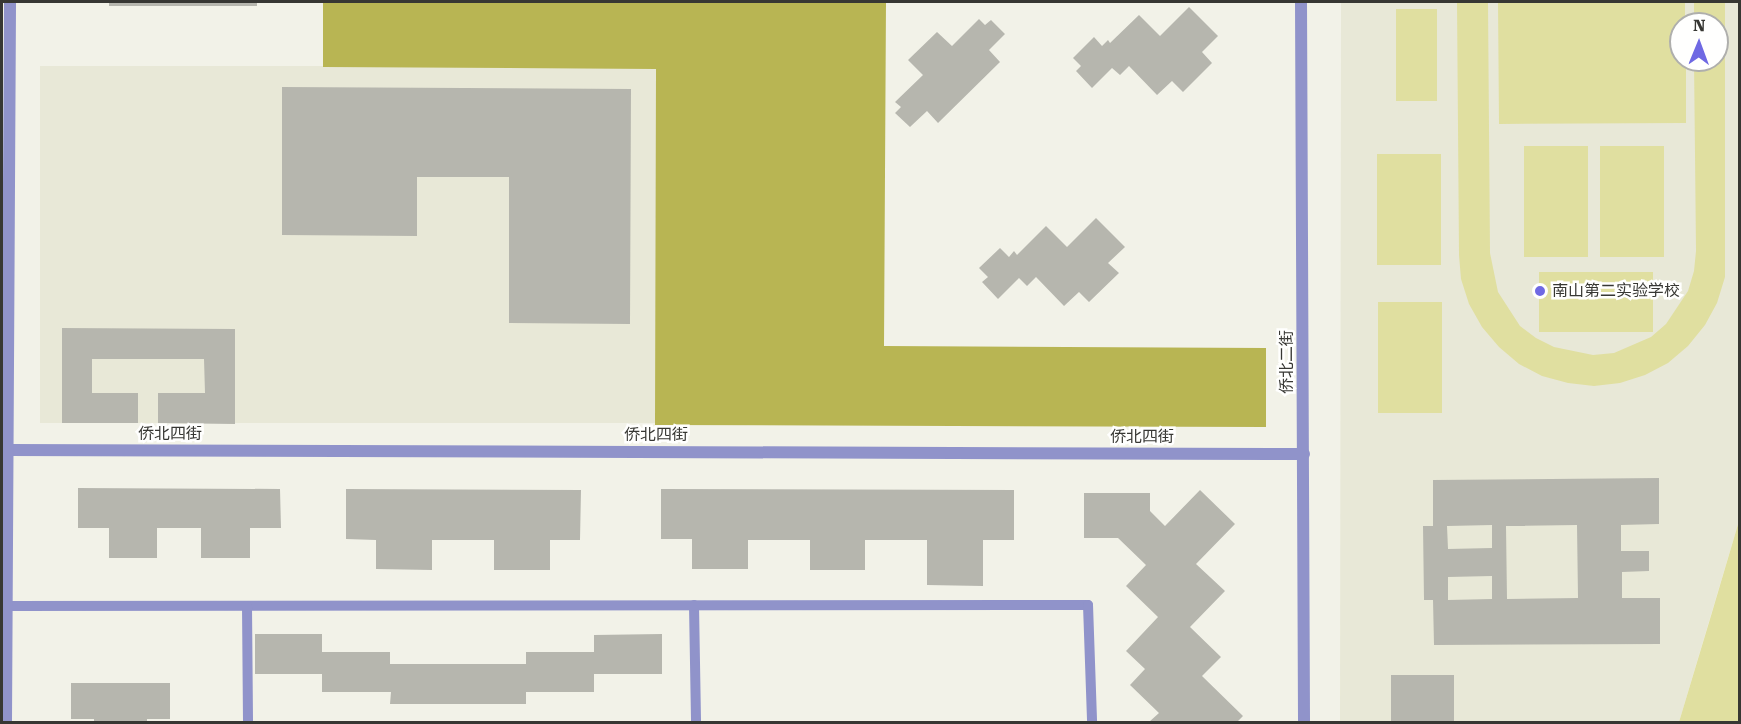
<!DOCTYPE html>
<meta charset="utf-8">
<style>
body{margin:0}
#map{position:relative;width:1741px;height:724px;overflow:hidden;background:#f2f2e8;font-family:"Roboto Serif","Noto Sans SC",serif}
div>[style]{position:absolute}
.built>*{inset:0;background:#e8e8d7;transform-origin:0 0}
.green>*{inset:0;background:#e0dfa0;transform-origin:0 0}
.forest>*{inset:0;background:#b8b553}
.building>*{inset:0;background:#b6b6ae;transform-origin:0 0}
.lane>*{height:10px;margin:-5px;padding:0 5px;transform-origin:5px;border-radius:5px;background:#9093ca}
.street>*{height:12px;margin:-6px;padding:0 6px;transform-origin:6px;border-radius:6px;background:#9093ca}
.dots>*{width:16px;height:16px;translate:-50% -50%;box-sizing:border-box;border:3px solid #fffffe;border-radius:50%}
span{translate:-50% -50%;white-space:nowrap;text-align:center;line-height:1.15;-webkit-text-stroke:5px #fffffe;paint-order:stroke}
.poi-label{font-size:16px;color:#373733}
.left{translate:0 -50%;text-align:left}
.street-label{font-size:16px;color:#373733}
.frame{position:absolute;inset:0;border:3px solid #373733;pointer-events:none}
.north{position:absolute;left:1669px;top:12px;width:60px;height:60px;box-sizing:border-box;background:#fffffe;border:2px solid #afafad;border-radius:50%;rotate:1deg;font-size:16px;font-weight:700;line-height:24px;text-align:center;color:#373733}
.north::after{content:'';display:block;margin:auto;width:21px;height:27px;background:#6f69e3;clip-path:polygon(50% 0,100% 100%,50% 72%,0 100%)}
</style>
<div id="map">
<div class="built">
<div style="clip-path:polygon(evenodd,1341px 2px,1739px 2px,1739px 521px,1679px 722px,1340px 722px,1341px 2px,1681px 24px,1717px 24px,1717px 60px,1681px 60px,1681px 24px)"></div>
<div style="left:40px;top:66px;width:616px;height:357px"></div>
</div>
<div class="green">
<div style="clip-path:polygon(1457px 2px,1488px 2px,1490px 253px,1498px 292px,1520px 326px,1536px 338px,1554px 347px,1593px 355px,1614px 353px,1651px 337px,1666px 324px,1688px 291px,1694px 271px,1696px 251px,1694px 60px,1717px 60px,1717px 24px,1694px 24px,1694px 2px,1725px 2px,1725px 277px,1717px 303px,1705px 325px,1688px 346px,1668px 363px,1645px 375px,1620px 383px,1594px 386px,1568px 383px,1542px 376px,1519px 364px,1499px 347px,1482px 327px,1469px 304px,1461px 279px,1459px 255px)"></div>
<div style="clip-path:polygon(1498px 2px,1685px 2px,1685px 24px,1681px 24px,1681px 60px,1686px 60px,1686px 123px,1499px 124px)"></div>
<div style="left:1396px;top:9px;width:41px;height:92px"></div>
<div style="left:1524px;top:146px;width:64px;height:111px"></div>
<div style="left:1600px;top:146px;width:64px;height:111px"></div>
<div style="left:1377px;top:154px;width:64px;height:111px"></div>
<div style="left:1653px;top:272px;width:60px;height:114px;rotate:90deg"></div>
<div style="left:1442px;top:302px;width:111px;height:64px;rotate:90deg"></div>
<div style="clip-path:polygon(1739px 521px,1739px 722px,1679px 722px,1710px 619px)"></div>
</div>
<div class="forest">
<div style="clip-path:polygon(323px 2px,886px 2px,884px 346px,1266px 348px,1266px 427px,655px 425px,656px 69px,323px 67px)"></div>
</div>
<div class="building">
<div style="left:109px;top:2px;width:148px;height:4px"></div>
<div style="clip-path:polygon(1189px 7px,1218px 36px,1202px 52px,1212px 63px,1183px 92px,1172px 81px,1157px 95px,1129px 66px,1120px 75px,1112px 68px,1092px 88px,1076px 71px,1081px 66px,1073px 58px,1094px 37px,1102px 46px,1108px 40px,1110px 43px,1139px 15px,1160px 36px)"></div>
<div style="clip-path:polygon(979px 19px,985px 25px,991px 20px,1005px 34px,989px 50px,1000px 62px,938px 123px,927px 111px,910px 127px,895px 113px,901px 107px,895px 102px,923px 75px,908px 60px,937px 32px,952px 46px)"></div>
<div style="clip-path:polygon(282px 87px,631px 89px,630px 324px,509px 323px,509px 177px,417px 177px,417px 236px,282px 235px)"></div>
<div style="clip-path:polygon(1096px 218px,1125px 247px,1108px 263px,1119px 273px,1089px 302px,1079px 292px,1064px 306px,1036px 277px,1027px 286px,1019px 278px,998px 299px,982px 282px,988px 277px,979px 268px,1000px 248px,1009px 257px,1014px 251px,1017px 255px,1046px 226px,1067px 247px)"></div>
<div style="clip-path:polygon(62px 328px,235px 329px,235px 424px,158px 423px,158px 393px,205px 393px,204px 359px,92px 359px,92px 393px,138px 393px,138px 423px,62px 423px)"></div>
<div style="clip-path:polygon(evenodd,1659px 478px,1659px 524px,1621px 525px,1621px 551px,1649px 551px,1649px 571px,1622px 572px,1622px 598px,1660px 598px,1660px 644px,1434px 645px,1433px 600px,1424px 600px,1423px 526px,1433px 526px,1433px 480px,1659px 478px,1492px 525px,1492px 548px,1448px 549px,1447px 526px,1492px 525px,1659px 478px,1577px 525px,1578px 598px,1507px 599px,1506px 526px,1577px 525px,1659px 478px,1492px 576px,1492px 599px,1448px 600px,1448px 577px,1492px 576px)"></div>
<div style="clip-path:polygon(78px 488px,280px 489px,281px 528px,250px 528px,250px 558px,201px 558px,201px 528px,157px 528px,157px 558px,109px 558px,109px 528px,78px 528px)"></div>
<div style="clip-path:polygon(346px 489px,581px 490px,580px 540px,550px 540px,550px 570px,494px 570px,494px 540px,432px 540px,432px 570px,376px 569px,376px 540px,346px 539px)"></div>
<div style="clip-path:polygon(661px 489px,1014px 490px,1014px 540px,983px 540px,983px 586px,927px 585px,927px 540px,865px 540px,865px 570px,810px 570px,810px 540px,748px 540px,748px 569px,692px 569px,692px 539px,661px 539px)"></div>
<div style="clip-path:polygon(1200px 490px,1235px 524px,1196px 564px,1225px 591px,1190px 627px,1221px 657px,1202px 676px,1243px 716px,1237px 722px,1149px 722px,1159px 713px,1130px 685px,1145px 669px,1126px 651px,1158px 617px,1126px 586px,1146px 565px,1118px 538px,1084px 538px,1084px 493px,1150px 493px,1150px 511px,1165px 526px)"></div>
<div style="clip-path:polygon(255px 634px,322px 634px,322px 652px,390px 652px,390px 664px,526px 664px,526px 652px,594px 652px,594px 635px,662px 634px,662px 674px,594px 674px,594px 692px,526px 692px,526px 704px,390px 704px,391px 692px,322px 692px,322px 674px,255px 674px)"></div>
<div style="left:1391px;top:675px;width:63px;height:47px"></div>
<div style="clip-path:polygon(71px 683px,170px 683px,170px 719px,147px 719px,147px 722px,94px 722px,94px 719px,71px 719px)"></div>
</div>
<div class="lane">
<div style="left:694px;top:605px;width:117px;rotate:89deg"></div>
<div style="left:7px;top:606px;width:1081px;rotate:-0.05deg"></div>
<div style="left:1088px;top:605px;width:117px;rotate:88deg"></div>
<div style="left:247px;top:606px;width:116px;rotate:89.5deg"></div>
</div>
<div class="street">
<div style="left:1301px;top:2px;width:720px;rotate:89.76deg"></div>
<div style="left:8px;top:450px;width:1296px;rotate:0.18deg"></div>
<div style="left:6px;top:722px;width:720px;rotate:-89.68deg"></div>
</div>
<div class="dots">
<div style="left:1540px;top:291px;background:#6f69e3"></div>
</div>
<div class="poi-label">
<span class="left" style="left:1552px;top:291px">南山第二实验学校</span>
</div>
<div class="street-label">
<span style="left:1287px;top:362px;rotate:-90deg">侨北二街</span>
<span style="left:170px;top:434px">侨北四街</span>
<span style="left:656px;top:435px">侨北四街</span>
<span style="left:1142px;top:437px">侨北四街</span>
</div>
<div class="frame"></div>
<div class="north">N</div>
</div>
